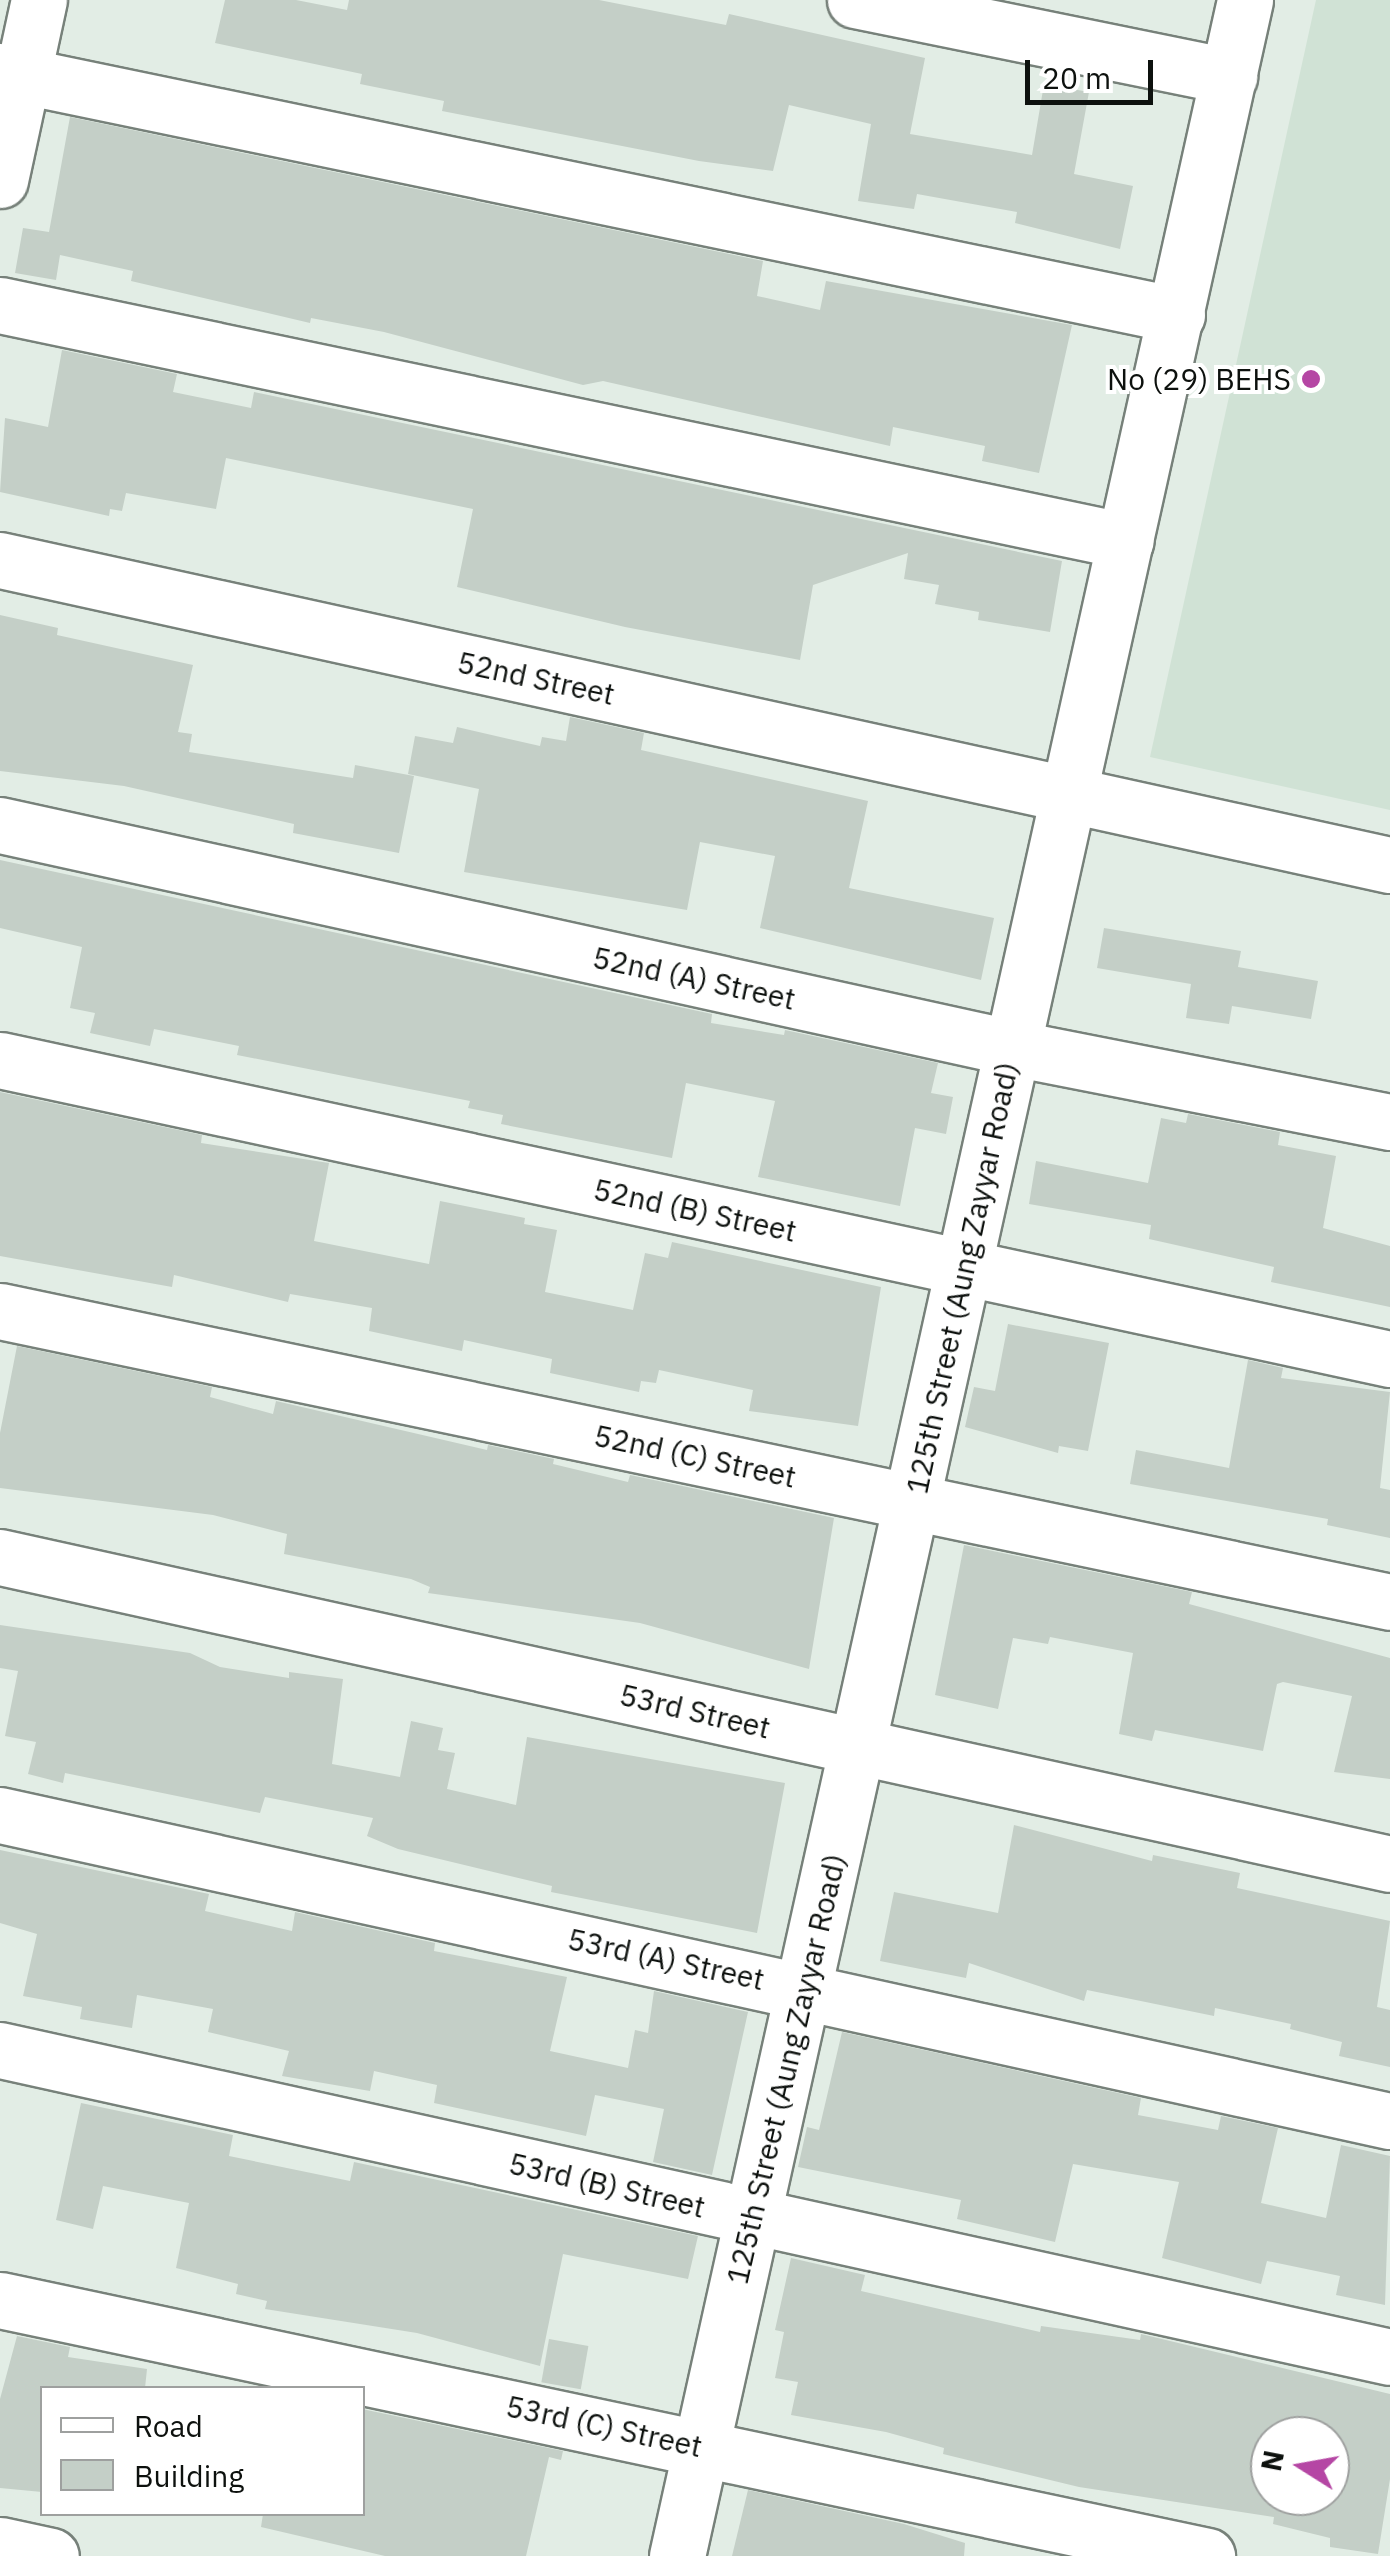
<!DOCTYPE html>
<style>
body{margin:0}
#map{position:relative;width:1390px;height:2556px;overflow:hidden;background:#e2ede5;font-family:"IBM Plex Sans",sans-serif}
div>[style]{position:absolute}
.built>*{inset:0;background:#d0e2d5}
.building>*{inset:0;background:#c4cfc7;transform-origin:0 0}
.roads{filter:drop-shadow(2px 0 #77817a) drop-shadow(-2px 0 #77817a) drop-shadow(0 2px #77817a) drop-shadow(0 -2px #77817a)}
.minor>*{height:55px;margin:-27.5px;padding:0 27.5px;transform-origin:27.5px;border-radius:27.5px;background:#fff}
.dots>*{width:28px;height:28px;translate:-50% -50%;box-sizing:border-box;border:5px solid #fff;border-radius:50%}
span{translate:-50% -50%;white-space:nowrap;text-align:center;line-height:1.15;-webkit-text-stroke:8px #fff;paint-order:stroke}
.poi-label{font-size:30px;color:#0d110e}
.right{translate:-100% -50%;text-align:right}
.street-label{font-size:30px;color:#0d110e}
.legend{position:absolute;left:40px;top:2386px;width:325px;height:130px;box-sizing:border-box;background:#fff;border:2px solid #9ea09f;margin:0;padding:12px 18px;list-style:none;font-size:30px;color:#0d110e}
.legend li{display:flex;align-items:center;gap:20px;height:50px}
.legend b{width:50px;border:2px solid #9ea09f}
.north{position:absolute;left:1250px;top:2416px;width:100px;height:100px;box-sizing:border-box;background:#fff;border:2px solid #9ea09f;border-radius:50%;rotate:281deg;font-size:28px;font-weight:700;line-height:40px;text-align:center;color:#0d110e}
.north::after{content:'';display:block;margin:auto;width:35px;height:45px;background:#b546a4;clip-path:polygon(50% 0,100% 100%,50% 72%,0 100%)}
.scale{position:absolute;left:1025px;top:60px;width:128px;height:45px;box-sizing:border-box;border:5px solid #0d110e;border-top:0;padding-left:12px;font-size:30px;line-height:35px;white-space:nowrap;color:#0d110e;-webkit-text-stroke:8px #fff;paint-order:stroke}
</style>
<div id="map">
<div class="built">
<div style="clip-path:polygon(1316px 0,1390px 0,1390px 810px,1150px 757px)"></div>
</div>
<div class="building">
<div style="clip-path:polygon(225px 0,296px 0,347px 10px,349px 0,599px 0,726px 25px,729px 14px,925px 58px,910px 134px,1032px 155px,1044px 84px,1089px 92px,1074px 174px,1133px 186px,1120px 249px,1015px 223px,1017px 212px,917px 194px,914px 209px,858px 201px,871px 124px,789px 105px,773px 171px,699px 161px,442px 111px,444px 101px,360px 84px,362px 74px,215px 43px)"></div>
<div style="clip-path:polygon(70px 117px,763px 261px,757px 296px,820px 310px,826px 281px,1072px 325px,1039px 473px,982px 461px,985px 446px,893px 427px,890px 446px,603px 381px,583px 385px,384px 332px,311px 318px,310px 323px,131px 281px,133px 271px,60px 255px,56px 280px,15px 273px,23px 228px,49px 232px)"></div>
<div style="clip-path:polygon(62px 350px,177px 374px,173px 392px,251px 408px,254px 392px,1062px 561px,1050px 632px,978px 620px,979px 612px,935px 604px,939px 585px,904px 579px,908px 553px,813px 585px,800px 660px,625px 627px,457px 587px,473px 509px,226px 458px,216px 509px,126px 493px,122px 511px,110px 509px,109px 516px,0 492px,5px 418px,48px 427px)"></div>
<div style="clip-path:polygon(0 615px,58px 628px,57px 635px,193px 665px,178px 732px,192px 734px,189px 752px,353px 778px,355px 765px,414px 776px,399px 853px,293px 833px,294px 824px,124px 786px,0 771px)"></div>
<div style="clip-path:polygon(570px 717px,644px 733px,641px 750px,868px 801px,849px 888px,994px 918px,981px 980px,760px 928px,775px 856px,700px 842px,687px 910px,464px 872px,479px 789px,408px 774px,415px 736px,453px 743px,457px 727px,540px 746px,542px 737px,566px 741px)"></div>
<div style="clip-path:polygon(0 860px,712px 1014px,711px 1023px,784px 1035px,785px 1030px,938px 1063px,931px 1093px,953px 1097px,946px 1134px,915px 1128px,900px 1206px,758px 1177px,775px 1101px,686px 1083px,672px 1158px,501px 1124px,503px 1115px,468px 1108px,470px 1101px,237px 1055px,239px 1046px,154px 1029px,150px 1046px,90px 1033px,95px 1013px,70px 1008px,82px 947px,0 928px)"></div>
<div style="clip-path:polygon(1104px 928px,1241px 951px,1238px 967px,1318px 981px,1311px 1019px,1232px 1006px,1229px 1024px,1186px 1018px,1191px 984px,1097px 968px)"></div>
<div style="clip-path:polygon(0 1092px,202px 1135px,201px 1143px,329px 1163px,314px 1241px,429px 1264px,440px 1201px,525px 1218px,524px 1224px,557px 1230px,545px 1292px,633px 1310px,645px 1253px,668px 1258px,672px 1242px,881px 1287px,858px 1426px,749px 1411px,753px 1390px,659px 1370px,656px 1383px,641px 1381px,639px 1392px,550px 1373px,552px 1359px,464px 1340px,462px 1351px,369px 1331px,372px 1308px,290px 1294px,288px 1302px,174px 1275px,172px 1287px,0 1256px)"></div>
<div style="clip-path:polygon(1188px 1114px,1280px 1132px,1278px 1145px,1336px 1156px,1323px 1228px,1390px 1246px,1390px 1307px,1271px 1282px,1274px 1267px,1149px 1239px,1151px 1225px,1029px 1204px,1036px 1161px,1148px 1183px,1161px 1118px,1186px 1123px)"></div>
<div style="clip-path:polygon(1008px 1324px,1109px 1343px,1088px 1451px,1059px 1446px,1058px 1453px,965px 1427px,974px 1387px,995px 1391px)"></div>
<div style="clip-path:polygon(17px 1346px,212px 1387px,210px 1397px,273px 1414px,276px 1401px,487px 1450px,488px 1445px,554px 1459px,553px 1464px,628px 1482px,630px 1475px,834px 1518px,809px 1669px,640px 1623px,428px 1593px,430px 1587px,411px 1579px,284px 1554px,287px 1534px,213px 1515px,0 1488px,0 1433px)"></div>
<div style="clip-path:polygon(1248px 1360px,1283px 1368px,1281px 1378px,1390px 1392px,1380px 1488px,1390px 1490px,1390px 1538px,1327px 1525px,1328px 1519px,1130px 1484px,1136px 1450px,1229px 1468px)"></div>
<div style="clip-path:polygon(964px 1545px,1192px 1592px,1189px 1604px,1390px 1658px,1390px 1779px,1334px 1772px,1352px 1696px,1283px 1682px,1277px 1684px,1263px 1751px,1155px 1730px,1152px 1741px,1119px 1734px,1133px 1653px,1050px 1637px,1048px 1644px,1013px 1638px,998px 1709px,935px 1695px)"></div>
<div style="clip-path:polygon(0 1625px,190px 1653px,220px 1667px,289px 1678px,289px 1672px,343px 1679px,332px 1764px,400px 1777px,411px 1721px,443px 1728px,438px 1750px,455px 1753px,447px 1789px,516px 1805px,527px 1737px,785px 1783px,757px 1933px,551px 1892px,552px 1886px,398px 1849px,367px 1836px,373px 1818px,265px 1797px,260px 1813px,65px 1773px,63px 1783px,28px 1774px,36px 1742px,5px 1736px,18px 1671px,0 1668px)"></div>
<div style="clip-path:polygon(1014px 1825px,1152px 1861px,1153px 1855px,1240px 1873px,1237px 1888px,1390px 1921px,1377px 2007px,1390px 2010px,1390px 2067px,1339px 2056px,1342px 2042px,1290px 2029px,1291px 2024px,1215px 2008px,1214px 2016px,1087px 1990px,1084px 2001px,969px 1963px,966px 1978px,880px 1961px,894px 1892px,998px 1913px)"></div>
<div style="clip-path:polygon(0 1850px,209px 1894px,205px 1911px,292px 1931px,295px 1912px,435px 1943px,434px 1951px,567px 1977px,550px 2051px,628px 2068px,635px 2030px,648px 2033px,654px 1991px,748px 2012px,712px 2175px,653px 2162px,664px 2109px,595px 2095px,586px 2136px,434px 2103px,437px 2085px,374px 2071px,370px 2091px,282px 2076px,289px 2051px,208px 2032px,213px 2009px,137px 1995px,132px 2028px,80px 2019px,82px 2007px,23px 1996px,37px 1934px,0 1923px)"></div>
<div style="clip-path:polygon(842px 2032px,1141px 2098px,1138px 2115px,1218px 2130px,1221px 2116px,1278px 2128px,1261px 2203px,1326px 2218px,1341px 2145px,1390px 2156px,1385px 2305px,1336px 2295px,1340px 2276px,1267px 2261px,1261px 2284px,1162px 2258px,1179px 2182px,1073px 2164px,1055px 2242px,957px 2219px,961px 2200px,798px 2167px,807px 2127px,819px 2130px)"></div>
<div style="clip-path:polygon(81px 2103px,233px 2135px,229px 2156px,350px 2181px,354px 2162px,698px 2236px,688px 2279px,563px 2254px,540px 2366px,417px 2333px,265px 2309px,267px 2301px,236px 2294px,238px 2284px,176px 2268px,189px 2203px,103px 2186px,93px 2229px,56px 2220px)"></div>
<div style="clip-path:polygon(evenodd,791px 2258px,865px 2275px,861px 2291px,1040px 2332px,1041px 2326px,1140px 2340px,1141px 2334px,1390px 2394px,1390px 2479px,1378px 2554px,1330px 2547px,1330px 2538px,1273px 2524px,1274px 2517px,1079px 2487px,943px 2454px,944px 2448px,886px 2432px,791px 2415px,798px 2382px,775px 2378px,784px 2332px,775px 2330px,791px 2258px,1270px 2436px,1330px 2436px,1330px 2496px,1270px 2496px,1270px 2436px)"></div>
<div style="clip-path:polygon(17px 2336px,70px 2347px,68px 2357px,147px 2369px,145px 2388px,42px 2388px,42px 2492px,0 2488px,0 2399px)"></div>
<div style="left:549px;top:2339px;width:40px;height:44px;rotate:10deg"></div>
<div style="clip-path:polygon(362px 2409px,563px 2451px,561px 2460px,549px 2457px,526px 2556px,385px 2556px,261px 2527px,263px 2514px,362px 2514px)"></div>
<div style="clip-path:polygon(748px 2490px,904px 2524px,965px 2543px,964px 2556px,732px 2556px)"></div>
</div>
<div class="roads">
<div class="minor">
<div style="left:855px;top:0;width:382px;rotate:11.5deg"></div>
<div style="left:0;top:71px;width:1202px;rotate:11.71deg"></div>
<div style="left:0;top:180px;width:184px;rotate:-77.8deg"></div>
<div style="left:0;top:305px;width:1150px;rotate:11.84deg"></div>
<div style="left:0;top:560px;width:1423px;rotate:12.38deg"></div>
<div style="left:0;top:825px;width:1037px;rotate:12.41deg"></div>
<div style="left:1013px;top:1048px;width:384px;rotate:11.1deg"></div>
<div style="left:0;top:1060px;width:1422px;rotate:12.14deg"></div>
<div style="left:0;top:1311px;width:1420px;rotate:11.82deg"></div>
<div style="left:0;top:1557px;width:1423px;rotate:12.45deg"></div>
<div style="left:0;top:1815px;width:1423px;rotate:12.42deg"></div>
<div style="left:0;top:2050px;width:1423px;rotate:12.45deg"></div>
<div style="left:0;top:2300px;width:1234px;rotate:11.97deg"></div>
<div style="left:0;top:2545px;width:52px;rotate:12.2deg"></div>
<div style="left:677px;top:2556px;width:2618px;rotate:-77.47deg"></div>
</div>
</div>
<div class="dots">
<div style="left:1311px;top:379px;background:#b546a4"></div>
</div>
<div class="poi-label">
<span class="right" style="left:1291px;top:379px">No (29) BEHS</span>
</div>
<div class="street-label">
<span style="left:536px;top:678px;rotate:12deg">52nd Street</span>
<span style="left:694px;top:978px;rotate:12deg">52nd (A) Street</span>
<span style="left:695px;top:1210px;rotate:12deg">52nd (B) Street</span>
<span style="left:962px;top:1278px;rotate:-78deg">125th Street (Aung Zayyar Road)</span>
<span style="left:695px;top:1456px;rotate:12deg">52nd (C) Street</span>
<span style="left:695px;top:1711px;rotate:13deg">53rd Street</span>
<span style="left:666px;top:1959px;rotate:12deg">53rd (A) Street</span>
<span style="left:786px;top:2069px;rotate:-77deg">125th Street (Aung Zayyar Road)</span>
<span style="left:607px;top:2185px;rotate:13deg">53rd (B) Street</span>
<span style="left:604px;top:2426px;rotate:12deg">53rd (C) Street</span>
</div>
<ul class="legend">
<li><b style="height:12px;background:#fff"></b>Road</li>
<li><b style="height:28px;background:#c4cfc7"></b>Building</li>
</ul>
<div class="north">N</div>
<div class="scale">20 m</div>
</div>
